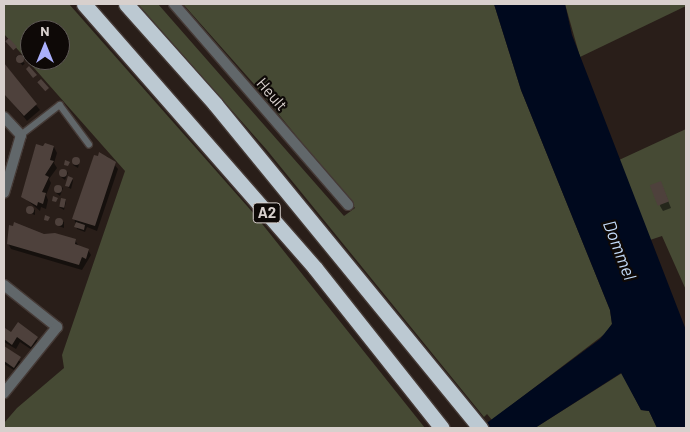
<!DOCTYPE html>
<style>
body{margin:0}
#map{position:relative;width:690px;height:432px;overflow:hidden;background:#291e19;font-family:Barlow,sans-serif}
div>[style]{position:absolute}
.green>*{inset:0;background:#464a34}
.water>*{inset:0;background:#00091e}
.shadow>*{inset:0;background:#0007;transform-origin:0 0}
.building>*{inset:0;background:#4e413c;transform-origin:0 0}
.round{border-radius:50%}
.roads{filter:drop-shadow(1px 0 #453a36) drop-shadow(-1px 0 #453a36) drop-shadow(0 1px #453a36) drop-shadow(0 -1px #453a36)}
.service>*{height:5.5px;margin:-2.75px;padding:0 2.75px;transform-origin:2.75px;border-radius:2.75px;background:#61676a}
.minor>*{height:10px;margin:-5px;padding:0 5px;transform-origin:5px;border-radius:5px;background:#61676a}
.motorway>*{height:15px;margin:-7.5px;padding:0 7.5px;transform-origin:7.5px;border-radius:7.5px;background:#bcc9d2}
span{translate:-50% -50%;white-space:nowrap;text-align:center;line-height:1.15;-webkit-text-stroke:4.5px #0e0907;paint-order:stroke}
.shield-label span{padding:1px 4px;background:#0e0907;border:1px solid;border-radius:4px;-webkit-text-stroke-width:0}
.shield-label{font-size:15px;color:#d8d0cd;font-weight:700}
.street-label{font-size:16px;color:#d8d0cd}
.water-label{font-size:18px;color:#c3daf8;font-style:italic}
.frame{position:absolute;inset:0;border:5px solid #d8d0cd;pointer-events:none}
.north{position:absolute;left:20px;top:20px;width:50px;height:50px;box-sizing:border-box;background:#0e0907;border:1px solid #5f5956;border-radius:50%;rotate:0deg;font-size:14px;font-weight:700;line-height:20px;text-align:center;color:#d8d0cd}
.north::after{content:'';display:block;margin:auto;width:18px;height:22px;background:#aab0fc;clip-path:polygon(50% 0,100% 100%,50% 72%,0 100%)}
</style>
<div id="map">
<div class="green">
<div style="clip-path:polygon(evenodd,4px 4px,69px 4px,255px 215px,425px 428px,4px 428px,4px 423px,17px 408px,64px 368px,62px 355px,125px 171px,4px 34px,4px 4px,30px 30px,60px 30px,60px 60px,30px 60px,30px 30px)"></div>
<div style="clip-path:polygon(138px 4px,158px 4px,344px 216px,355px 208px,254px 84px,183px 4px,494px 4px,521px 90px,610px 310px,612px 324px,606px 333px,492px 420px,487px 414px,484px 417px,266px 149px)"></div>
<div style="clip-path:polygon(565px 4px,686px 4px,686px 6px,580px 57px)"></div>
<div style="clip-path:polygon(686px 129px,686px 290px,662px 236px,650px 240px,619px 160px)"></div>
<div style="clip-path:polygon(622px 373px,641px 410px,649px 411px,657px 428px,535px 428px)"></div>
</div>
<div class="water">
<div style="clip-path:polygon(494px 4px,565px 4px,572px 35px,686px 330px,686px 428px,657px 428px,649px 411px,641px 410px,621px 373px,535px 428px,480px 428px,600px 339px,612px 324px,610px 310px,521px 90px)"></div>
</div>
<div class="shadow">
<div style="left:18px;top:55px;width:11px;height:3px;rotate:52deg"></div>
<div style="clip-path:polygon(4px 65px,40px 110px,27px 121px,4px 92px)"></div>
<div style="clip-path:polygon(36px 145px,54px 147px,57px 153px,54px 163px,57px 168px,49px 179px,51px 183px,46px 195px,48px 200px,46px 209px,41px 207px,40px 211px,22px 196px)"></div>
<div style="clip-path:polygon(100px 154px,108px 157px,118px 169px,97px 231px,87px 227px,85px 232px,77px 229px,74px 218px)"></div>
<div style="clip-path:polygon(76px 157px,80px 160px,78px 168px,73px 165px)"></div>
<div style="clip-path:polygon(64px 169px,68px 173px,65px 180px,61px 177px)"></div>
<div style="clip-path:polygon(72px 179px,73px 181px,71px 189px,66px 186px)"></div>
<div style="clip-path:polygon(58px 185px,63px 188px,60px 196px,56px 193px)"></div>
<div style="clip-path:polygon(663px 188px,671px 208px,663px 211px,660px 206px)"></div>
<div style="clip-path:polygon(65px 200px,66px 202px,64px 210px,59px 207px)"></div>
<div style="clip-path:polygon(27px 207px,35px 210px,35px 215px,27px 212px)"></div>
<div style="clip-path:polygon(56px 220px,64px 222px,64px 228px,56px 225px)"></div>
<div style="clip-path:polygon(43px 235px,75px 240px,79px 247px,88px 250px,91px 255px,82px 270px,11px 249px,8px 243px)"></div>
<div style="clip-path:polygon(20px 324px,40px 343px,35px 352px,20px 342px,16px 349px,4px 342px,5px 330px,11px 334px)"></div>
<div style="clip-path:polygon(4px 348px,23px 364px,17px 372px,4px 364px)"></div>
</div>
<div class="building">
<div style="left:9px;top:38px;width:12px;height:5px;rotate:48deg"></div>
<div class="round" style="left:16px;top:55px;width:8px;height:8px"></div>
<div style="clip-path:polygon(4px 63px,37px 104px,24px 116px,4px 94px)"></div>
<div style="clip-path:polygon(29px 66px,37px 75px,33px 78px,26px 69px)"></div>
<div style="left:41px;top:79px;width:12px;height:5px;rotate:48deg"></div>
<div style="clip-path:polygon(45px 143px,54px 146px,50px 160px,54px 161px,45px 175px,49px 177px,42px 192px,46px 193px,43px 204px,38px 202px,37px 206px,21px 197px,36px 144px,43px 146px)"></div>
<div style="clip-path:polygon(99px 152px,116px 162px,95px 226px,72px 219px,94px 155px,98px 156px)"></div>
<div class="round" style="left:72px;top:157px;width:8px;height:8px"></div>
<div style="clip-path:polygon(65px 160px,70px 162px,68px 166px,64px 165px)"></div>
<div class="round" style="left:59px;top:169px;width:8px;height:8px"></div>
<div style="clip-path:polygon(68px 176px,73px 178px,69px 187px,65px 186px)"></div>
<div style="left:661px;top:181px;width:22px;height:12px;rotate:69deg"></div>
<div class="round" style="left:54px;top:185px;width:8px;height:8px"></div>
<div style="clip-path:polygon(53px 196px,58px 198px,56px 202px,52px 201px)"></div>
<div style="left:61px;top:198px;width:5px;height:9px;rotate:11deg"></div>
<div class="round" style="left:26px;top:206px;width:8px;height:8px"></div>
<div style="clip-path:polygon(45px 215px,50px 217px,48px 221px,44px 220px)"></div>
<div class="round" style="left:55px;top:218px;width:8px;height:8px"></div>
<div style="clip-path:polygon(14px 222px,44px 234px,55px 233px,76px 239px,75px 244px,89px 249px,86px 259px,82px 257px,79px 265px,7px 244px,9px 225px,13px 226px)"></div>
<div style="clip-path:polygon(76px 222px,85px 225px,84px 230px,74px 227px)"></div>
<div style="clip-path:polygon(18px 322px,38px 337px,31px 347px,17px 337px,12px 345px,4px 339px,5px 328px,11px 332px)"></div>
<div style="clip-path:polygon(4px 346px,21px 357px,14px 368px,4px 361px)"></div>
</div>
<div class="roads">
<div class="service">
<div style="left:21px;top:135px;width:49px;rotate:-37.6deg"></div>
<div style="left:60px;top:105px;width:49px;rotate:53.4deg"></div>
</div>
<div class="minor">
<div style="left:174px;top:4px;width:266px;rotate:49.1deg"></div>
<div style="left:4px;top:117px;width:25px;rotate:47deg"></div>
<div style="left:21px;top:135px;width:60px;rotate:106.3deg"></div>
<div style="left:4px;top:285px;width:68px;rotate:38.4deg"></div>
<div style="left:57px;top:327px;width:85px;rotate:128.8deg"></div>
</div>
<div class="motorway">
<div style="left:84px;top:4px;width:351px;rotate:48.8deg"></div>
<div style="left:315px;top:268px;width:204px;rotate:51.6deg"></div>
<div style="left:126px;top:4px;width:134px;rotate:48.3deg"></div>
<div style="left:215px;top:104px;width:419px;rotate:50.7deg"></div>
</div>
</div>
<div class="shield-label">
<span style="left:267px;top:213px">A2</span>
</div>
<div class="street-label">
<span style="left:272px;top:94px;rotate:49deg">Heult</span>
</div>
<div class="water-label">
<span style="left:620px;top:250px;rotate:69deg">Dommel</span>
</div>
<div class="frame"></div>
<div class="north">N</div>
</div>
